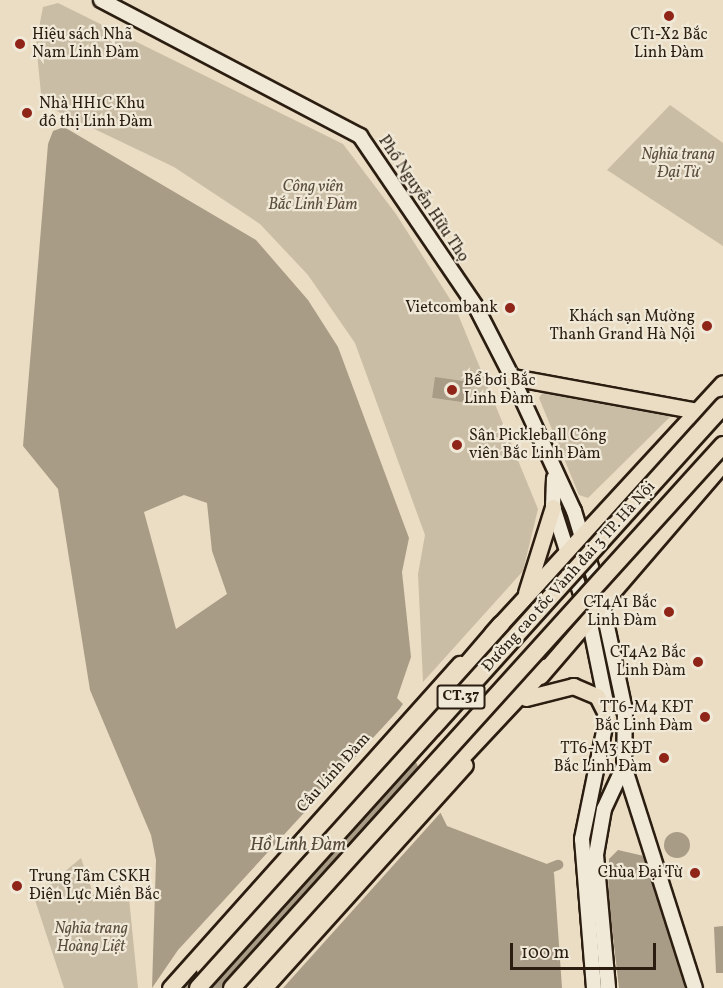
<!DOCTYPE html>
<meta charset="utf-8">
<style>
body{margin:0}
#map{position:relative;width:723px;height:988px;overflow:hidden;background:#eaddc3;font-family:Vollkorn,serif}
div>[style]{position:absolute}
.green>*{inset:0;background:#cabda5}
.water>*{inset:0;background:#a99c86;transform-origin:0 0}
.round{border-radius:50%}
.pier>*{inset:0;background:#eaddc3}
.canal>*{height:10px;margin:-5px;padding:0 5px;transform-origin:5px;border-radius:5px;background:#a99c86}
.roads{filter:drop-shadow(2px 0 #2b1e11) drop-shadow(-2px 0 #2b1e11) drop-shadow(0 2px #2b1e11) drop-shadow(0 -2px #2b1e11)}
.secondary>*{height:14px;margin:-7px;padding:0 7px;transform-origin:7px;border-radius:7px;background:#f1e9d8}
.primary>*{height:15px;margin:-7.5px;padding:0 7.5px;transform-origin:7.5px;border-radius:7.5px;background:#eaddc3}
.highway>*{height:16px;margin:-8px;padding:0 8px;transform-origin:8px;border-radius:8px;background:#eaddc3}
.bridges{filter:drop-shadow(2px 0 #2b1e11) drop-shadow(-2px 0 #2b1e11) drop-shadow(0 2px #2b1e11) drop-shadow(0 -2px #2b1e11)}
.highway-bridge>*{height:16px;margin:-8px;padding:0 8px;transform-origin:8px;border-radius:8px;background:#eaddc3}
.dots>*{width:16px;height:16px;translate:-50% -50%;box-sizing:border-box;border:3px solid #f1e9d8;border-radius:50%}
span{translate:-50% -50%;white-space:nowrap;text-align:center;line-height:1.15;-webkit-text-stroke:4.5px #f1e9d8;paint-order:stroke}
.shield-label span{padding:2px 4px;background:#f1e9d8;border:2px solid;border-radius:4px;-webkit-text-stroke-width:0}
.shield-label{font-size:15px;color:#2b1e11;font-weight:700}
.poi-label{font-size:16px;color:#2b1e11}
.left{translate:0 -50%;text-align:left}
.right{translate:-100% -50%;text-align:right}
.park-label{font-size:16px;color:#5b4e3d;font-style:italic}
.street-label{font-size:16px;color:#2b1e11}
.water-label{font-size:18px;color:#574a3a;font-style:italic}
.scale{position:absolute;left:510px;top:943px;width:146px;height:27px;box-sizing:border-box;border:3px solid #2b1e11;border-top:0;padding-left:8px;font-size:18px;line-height:21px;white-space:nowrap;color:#2b1e11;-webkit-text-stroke:4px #f1e9d8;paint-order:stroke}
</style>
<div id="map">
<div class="green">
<div style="clip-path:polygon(58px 3px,343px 144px,396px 214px,455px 307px,538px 509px,523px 571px,423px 682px,418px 574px,425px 535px,355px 343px,308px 275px,260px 224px,174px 167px,42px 104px,36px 43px,43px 7px)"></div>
<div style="clip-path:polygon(670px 105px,723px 143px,723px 246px,607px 170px)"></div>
<div style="clip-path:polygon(544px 390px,673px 414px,588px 498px,579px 495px,539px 398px)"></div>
<div style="clip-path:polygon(81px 858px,94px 896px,129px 898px,138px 988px,64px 988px,34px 897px)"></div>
</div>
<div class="water">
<div style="clip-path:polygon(evenodd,64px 127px,256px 240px,308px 300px,338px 347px,409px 538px,402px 572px,411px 657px,397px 698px,403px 704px,394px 717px,447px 826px,547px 864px,554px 873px,562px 988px,152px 988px,156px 860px,151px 835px,90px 690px,58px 489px,23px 446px,48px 144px,53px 131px,64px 127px,184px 495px,207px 503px,212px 551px,227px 594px,176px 629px,144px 512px,184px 495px)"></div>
<div style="left:435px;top:377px;width:37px;height:21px;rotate:8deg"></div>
<div class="round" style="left:664px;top:832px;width:26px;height:26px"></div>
<div style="clip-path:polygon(618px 850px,644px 856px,685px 988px,619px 988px,608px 894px,609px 859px)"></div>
<div style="clip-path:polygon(723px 926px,723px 973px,716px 973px,714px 927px)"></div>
</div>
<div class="pier">
<div style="clip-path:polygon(406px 702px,397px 717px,404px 732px,178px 988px,152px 988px,178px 950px)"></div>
<div style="clip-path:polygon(433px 791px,443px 810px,283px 988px,252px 988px)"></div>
</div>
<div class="canal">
<div style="left:550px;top:868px;width:9px;rotate:-21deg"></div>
</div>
<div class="roads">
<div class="secondary">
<div style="left:101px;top:0;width:293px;rotate:27.7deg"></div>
<div style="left:360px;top:136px;width:207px;rotate:55.8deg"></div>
<div style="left:476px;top:307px;width:79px;rotate:62.8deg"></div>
<div style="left:512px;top:377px;width:148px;rotate:65.2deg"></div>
<div style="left:574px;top:511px;width:96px;rotate:73.1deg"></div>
<div style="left:602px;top:603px;width:109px;rotate:77.9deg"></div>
<div style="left:625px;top:710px;width:56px;rotate:91deg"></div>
<div style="left:624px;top:766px;width:47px;rotate:114.9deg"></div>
<div style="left:604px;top:809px;width:47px;rotate:99.9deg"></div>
<div style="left:596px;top:855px;width:134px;rotate:84.8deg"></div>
<div style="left:554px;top:478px;width:29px;rotate:92deg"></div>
<div style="left:553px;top:507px;width:118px;rotate:72.2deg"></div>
<div style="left:589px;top:619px;width:95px;rotate:78.5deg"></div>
<div style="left:608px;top:712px;width:130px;rotate:101.6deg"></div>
<div style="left:582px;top:839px;width:149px;rotate:85.4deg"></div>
<div style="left:624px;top:766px;width:233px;rotate:72.3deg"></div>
</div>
<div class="primary">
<div style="left:512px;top:377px;width:188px;rotate:10.4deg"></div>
<div style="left:526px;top:593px;width:90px;rotate:-72.6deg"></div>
<div style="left:492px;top:633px;width:340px;rotate:-47.3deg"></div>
<div style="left:540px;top:676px;width:281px;rotate:-49.3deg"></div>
<div style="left:526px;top:698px;width:49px;rotate:-14.3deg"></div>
<div style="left:573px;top:686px;width:26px;rotate:23deg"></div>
<div style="left:597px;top:696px;width:25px;rotate:63deg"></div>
<div style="left:170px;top:988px;width:435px;rotate:-48.2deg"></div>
<div style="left:264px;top:988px;width:300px;rotate:-48deg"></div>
</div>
<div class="highway">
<div style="left:205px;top:970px;width:455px;rotate:-49.4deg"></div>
<div style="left:246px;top:988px;width:439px;rotate:-46.9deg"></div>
</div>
</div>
<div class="bridges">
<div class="highway-bridge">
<div style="left:198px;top:988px;width:784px;rotate:-47.95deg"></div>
<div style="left:232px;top:988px;width:732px;rotate:-47.88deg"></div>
</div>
</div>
<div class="dots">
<div style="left:669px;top:16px;background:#8f2418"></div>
<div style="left:20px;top:44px;background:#8f2418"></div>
<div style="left:27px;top:113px;background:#8f2418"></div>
<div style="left:510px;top:308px;background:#8f2418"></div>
<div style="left:707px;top:326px;background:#8f2418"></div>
<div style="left:452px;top:390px;background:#8f2418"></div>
<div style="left:457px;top:445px;background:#8f2418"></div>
<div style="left:669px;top:612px;background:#8f2418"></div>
<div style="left:698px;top:662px;background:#8f2418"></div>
<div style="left:705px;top:717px;background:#8f2418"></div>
<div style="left:664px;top:758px;background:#8f2418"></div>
<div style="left:695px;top:873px;background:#8f2418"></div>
<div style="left:17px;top:886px;background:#8f2418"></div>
</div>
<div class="shield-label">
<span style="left:461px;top:697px">CT.37</span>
</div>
<div class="poi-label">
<span class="left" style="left:32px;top:44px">Hiệu sách Nhã<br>Nam Linh Đàm</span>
<span style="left:669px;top:44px">CT1-X2 Bắc<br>Linh Đàm</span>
<span class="left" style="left:39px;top:113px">Nhà HH1C Khu<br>đô thị Linh Đàm</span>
<span class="right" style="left:498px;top:308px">Vietcombank</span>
<span class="right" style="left:695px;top:326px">Khách sạn Mường<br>Thanh Grand Hà Nội</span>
<span class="left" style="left:464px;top:390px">Bể bơi Bắc<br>Linh Đàm</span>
<span class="left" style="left:469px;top:445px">Sân Pickleball Công<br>viên Bắc Linh Đàm</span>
<span class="right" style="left:657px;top:612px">CT4A1 Bắc<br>Linh Đàm</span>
<span class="right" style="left:686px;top:662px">CT4A2 Bắc<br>Linh Đàm</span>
<span class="right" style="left:693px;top:717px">TT6-M4 KĐT<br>Bắc Linh Đàm</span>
<span class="right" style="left:652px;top:758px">TT6-M3 KĐT<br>Bắc Linh Đàm</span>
<span class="right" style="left:683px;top:873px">Chùa Đại Từ</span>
<span class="left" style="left:29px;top:886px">Trung Tâm CSKH<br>Điện Lực Miền Bắc</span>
</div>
<div class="park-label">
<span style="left:678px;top:164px">Nghĩa trang<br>Đại Từ</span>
<span style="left:313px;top:196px">Công viên<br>Bắc Linh Đàm</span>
<span style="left:91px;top:938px">Nghĩa trang<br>Hoàng Liệt</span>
</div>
<div class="street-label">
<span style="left:423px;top:199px;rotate:56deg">Phố Nguyễn Hữu Thọ</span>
<span style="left:569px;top:577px;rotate:-48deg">Đường cao tốc Vành đai 3 TP. Hà Nội</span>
<span style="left:334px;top:773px;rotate:-48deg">Cầu Linh Đàm</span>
</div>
<div class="water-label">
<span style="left:298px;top:846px">Hồ Linh Đàm</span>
</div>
<div class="scale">100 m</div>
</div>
